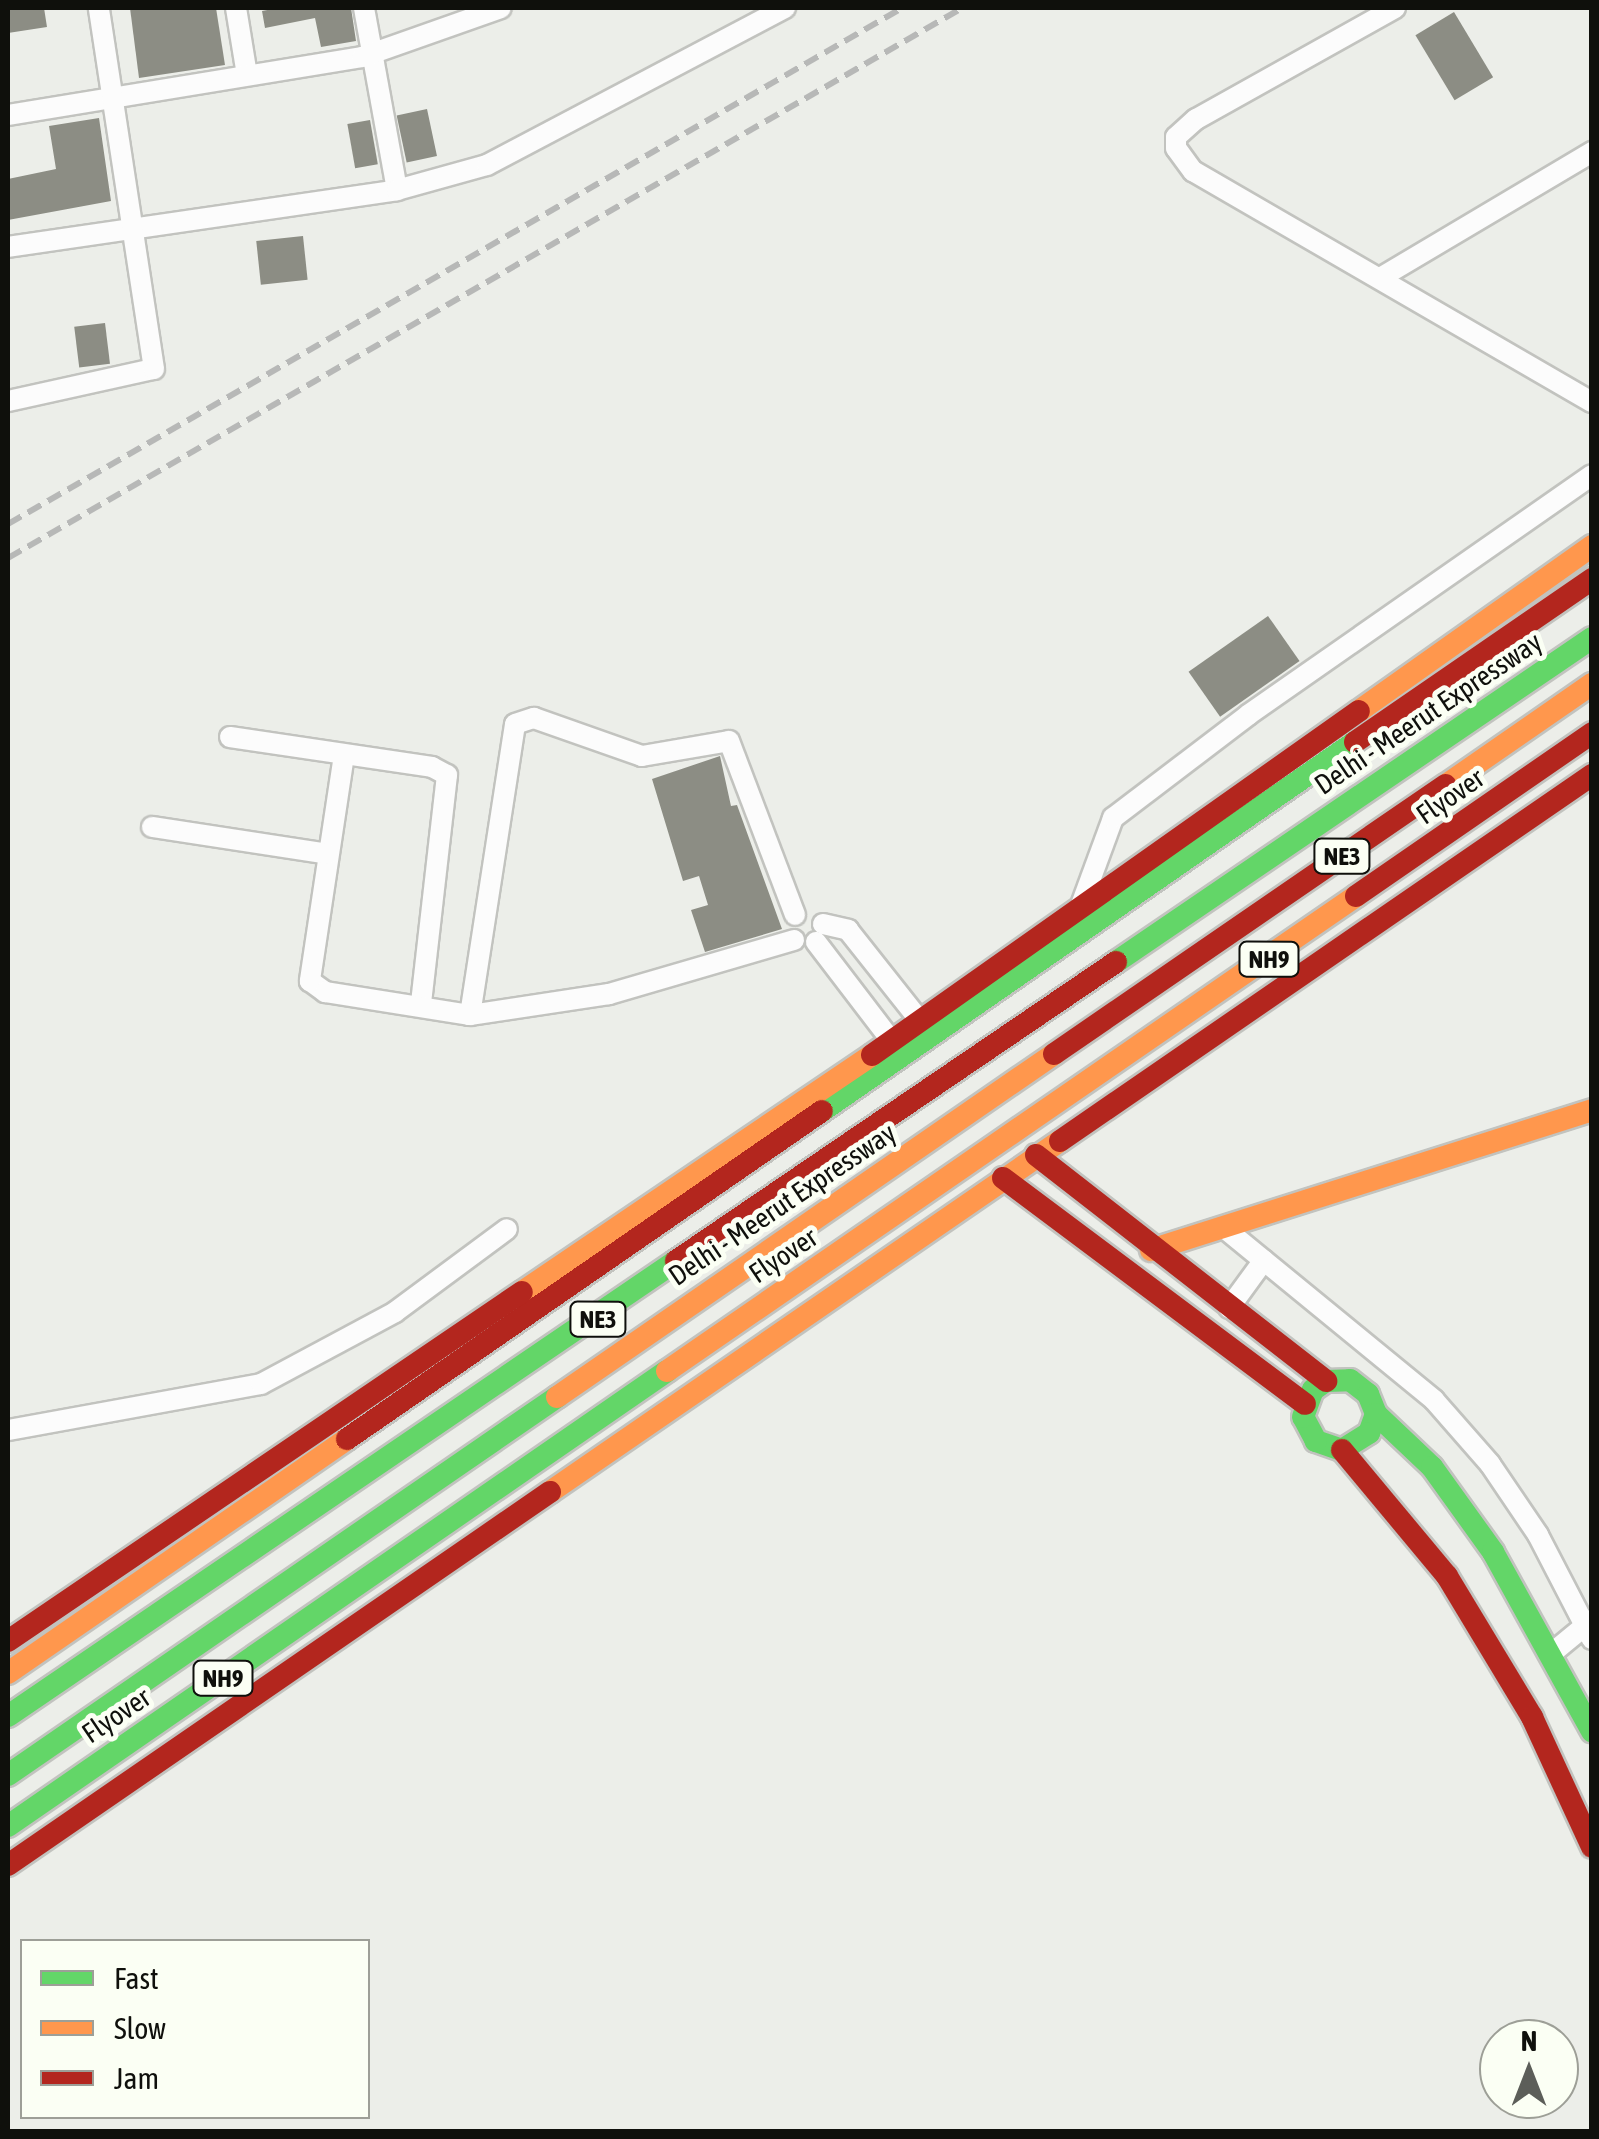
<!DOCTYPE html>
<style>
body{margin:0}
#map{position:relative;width:1599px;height:2139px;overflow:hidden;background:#eceee9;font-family:"Asap Condensed",sans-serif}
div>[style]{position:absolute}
.building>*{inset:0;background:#8c8d84;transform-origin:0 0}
.roads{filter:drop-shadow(2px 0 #c2c3bf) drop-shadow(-2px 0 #c2c3bf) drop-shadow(0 2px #c2c3bf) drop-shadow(0 -2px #c2c3bf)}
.street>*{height:20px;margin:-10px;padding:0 10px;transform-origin:10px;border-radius:10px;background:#fcfcfc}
.fast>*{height:22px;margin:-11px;padding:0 11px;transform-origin:11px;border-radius:11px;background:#63d668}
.slow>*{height:22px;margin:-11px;padding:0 11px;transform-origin:11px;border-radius:11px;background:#ff974d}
.jam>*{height:22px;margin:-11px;padding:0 11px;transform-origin:11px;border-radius:11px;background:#b3261e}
.rail>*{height:6px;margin-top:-3px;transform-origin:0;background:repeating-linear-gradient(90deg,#b7b8b7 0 15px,transparent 0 23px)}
span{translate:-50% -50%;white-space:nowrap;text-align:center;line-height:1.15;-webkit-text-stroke:10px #fbfff4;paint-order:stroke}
.shield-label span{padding:2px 8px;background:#fbfff4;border:2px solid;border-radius:8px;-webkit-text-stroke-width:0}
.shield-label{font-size:25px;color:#0f100c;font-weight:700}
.street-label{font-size:28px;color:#0f100c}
.frame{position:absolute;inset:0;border:10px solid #0f100c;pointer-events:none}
.legend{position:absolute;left:20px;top:1939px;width:350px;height:180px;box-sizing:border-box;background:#fbfff4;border:2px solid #9d9f97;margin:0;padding:12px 18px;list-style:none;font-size:30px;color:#0f100c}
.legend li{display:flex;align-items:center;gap:20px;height:50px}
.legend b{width:50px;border:2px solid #9d9f97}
.north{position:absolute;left:1479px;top:2019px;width:100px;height:100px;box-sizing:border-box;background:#fbfff4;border:2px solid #9d9f97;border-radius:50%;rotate:0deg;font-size:28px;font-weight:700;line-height:40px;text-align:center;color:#0f100c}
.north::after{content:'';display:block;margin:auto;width:35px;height:45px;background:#5c5e59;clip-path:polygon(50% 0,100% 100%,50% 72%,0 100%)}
</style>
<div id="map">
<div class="building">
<div style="clip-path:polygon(44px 8px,47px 27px,8px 33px,8px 10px)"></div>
<div style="clip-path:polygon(130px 8px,216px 8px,225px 65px,139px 78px)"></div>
<div style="clip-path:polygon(278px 8px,351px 8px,356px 41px,321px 47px,315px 18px,265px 28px,262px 11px)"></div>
<div style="left:1454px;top:12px;width:76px;height:45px;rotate:59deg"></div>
<div style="left:427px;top:109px;width:48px;height:31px;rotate:78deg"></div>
<div style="clip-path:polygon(99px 118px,111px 201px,8px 220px,8px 179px,56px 169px,49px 126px)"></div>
<div style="left:370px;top:120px;width:45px;height:23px;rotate:80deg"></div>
<div style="left:303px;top:236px;width:44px;height:47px;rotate:84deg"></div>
<div style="left:105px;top:323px;width:41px;height:31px;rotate:83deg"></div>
<div style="left:1268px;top:616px;width:55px;height:97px;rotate:55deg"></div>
<div style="clip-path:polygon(720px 756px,731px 806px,737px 805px,782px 929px,705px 952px,691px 910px,708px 905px,699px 876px,683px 881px,652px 779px)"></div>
</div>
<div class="roads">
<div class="street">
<div style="left:236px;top:8px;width:68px;rotate:80.7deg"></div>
<div style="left:364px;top:8px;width:185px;rotate:79.7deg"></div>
<div style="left:1395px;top:8px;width:228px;rotate:150.8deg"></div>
<div style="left:1196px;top:119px;width:27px;rotate:138deg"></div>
<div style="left:1176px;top:137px;width:11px;rotate:90deg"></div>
<div style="left:1176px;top:148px;width:29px;rotate:54deg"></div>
<div style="left:1193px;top:171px;width:461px;rotate:30.1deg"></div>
<div style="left:8px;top:115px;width:359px;rotate:-9.3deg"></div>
<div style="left:362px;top:57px;width:147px;rotate:-19.4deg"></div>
<div style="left:8px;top:247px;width:393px;rotate:-8.3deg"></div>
<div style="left:397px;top:190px;width:93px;rotate:-15.5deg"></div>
<div style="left:487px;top:165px;width:337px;rotate:-27.8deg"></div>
<div style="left:1380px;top:278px;width:247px;rotate:-30.7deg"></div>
<div style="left:8px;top:401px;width:149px;rotate:-12.4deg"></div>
<div style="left:154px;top:369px;width:365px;rotate:-98.7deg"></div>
<div style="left:230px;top:737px;width:204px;rotate:8.4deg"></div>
<div style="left:432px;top:767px;width:17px;rotate:28deg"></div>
<div style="left:447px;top:775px;width:230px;rotate:96.5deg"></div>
<div style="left:344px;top:755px;width:229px;rotate:98.6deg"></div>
<div style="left:310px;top:981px;width:19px;rotate:36deg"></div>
<div style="left:325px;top:992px;width:147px;rotate:9deg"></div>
<div style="left:152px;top:827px;width:178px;rotate:8.7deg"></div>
<div style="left:1081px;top:905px;width:93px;rotate:-69.8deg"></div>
<div style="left:1113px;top:818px;width:170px;rotate:-37.3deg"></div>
<div style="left:1248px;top:715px;width:419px;rotate:-34.9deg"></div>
<div style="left:823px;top:924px;width:26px;rotate:13deg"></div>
<div style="left:848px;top:930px;width:116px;rotate:51.6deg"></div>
<div style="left:794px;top:940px;width:193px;rotate:163.7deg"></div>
<div style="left:609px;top:994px;width:141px;rotate:171.4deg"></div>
<div style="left:470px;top:1015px;width:294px;rotate:-81.2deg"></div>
<div style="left:515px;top:724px;width:20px;rotate:-18deg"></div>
<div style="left:534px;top:718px;width:114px;rotate:19.4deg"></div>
<div style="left:642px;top:756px;width:88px;rotate:-9.8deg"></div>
<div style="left:729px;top:741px;width:186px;rotate:69.2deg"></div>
<div style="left:816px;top:942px;width:123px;rotate:52.6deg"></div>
<div style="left:1223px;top:1227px;width:273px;rotate:39.3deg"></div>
<div style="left:1434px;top:1400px;width:85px;rotate:48.8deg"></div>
<div style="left:1490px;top:1464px;width:86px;rotate:55.9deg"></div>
<div style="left:1538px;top:1535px;width:117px;rotate:62.6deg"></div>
<div style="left:1229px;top:1308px;width:59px;rotate:-53.9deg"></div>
<div style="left:8px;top:1430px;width:257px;rotate:-10.3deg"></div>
<div style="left:261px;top:1384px;width:152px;rotate:-28.2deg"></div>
<div style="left:395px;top:1312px;width:139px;rotate:-36.5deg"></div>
<div style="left:1552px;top:1653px;width:52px;rotate:-39.5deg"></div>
</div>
<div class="fast">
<div style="left:1116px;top:962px;width:576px;rotate:-34.24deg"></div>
<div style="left:822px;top:1111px;width:648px;rotate:-34.7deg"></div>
<div style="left:1376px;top:1414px;width:20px;rotate:110deg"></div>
<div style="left:1369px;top:1433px;width:32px;rotate:148deg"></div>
<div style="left:1342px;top:1450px;width:28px;rotate:-161deg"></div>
<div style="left:1316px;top:1441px;width:27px;rotate:-118deg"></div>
<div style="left:1303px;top:1417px;width:29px;rotate:-70deg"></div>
<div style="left:1313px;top:1390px;width:16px;rotate:-35deg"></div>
<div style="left:1326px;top:1381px;width:24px;rotate:-2deg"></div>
<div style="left:1350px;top:1380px;width:23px;rotate:38deg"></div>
<div style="left:1368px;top:1394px;width:22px;rotate:68deg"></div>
<div style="left:1376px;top:1414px;width:77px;rotate:43.4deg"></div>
<div style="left:1432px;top:1467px;width:105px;rotate:54.3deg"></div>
<div style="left:1493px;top:1552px;width:205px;rotate:61.1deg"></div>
<div style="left:8px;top:1716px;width:808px;rotate:-34.26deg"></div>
<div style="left:8px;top:1775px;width:667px;rotate:-34.55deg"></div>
<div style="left:8px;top:1826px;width:801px;rotate:-34.62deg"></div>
</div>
<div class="slow">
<div style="left:1359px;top:711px;width:286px;rotate:-35.3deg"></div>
<div style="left:1446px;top:785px;width:178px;rotate:-34.7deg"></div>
<div style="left:1151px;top:1250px;width:463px;rotate:-17.6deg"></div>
<div style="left:522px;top:1292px;width:423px;rotate:-34.1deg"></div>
<div style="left:667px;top:1371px;width:837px;rotate:-34.58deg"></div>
<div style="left:557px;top:1397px;width:604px;rotate:-34.61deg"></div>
<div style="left:550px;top:1492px;width:619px;rotate:-34.54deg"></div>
<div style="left:8px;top:1673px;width:412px;rotate:-34.6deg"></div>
</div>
<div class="jam">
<div style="left:1355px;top:742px;width:288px;rotate:-34.5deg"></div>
<div style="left:1356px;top:896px;width:287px;rotate:-34.6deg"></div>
<div style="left:1054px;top:1054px;width:475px;rotate:-34.5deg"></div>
<div style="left:872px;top:1055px;width:596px;rotate:-35.24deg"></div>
<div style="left:1060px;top:1141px;width:646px;rotate:-34.53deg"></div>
<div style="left:1036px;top:1155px;width:368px;rotate:37.9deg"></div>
<div style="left:1003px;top:1178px;width:377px;rotate:36.8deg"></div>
<div style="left:676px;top:1261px;width:532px;rotate:-34.2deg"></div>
<div style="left:347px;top:1439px;width:577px;rotate:-34.63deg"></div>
<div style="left:1342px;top:1450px;width:164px;rotate:50.2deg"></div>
<div style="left:1447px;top:1576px;width:165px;rotate:58.9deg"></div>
<div style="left:1532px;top:1717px;width:143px;rotate:65.2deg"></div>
<div style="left:8px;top:1641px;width:621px;rotate:-34.18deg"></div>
<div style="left:8px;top:1865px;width:658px;rotate:-34.54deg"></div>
</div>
</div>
<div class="rail">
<div style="left:8px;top:524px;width:1032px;rotate:-29.99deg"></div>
<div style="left:8px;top:558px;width:1101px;rotate:-29.96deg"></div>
</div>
<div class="shield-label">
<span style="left:1342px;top:856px">NE3</span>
<span style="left:1269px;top:959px">NH9</span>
<span style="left:598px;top:1319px">NE3</span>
<span style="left:223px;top:1678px">NH9</span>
</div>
<div class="street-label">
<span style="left:1428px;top:713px;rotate:-34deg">Delhi - Meerut Expressway</span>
<span style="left:1450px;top:796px;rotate:-35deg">Flyover</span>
<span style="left:782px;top:1204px;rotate:-34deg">Delhi - Meerut Expressway</span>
<span style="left:783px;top:1255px;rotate:-34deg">Flyover</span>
<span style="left:116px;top:1715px;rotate:-34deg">Flyover</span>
</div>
<div class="frame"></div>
<ul class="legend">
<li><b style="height:12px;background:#63d668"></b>Fast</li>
<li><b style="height:12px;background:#ff974d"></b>Slow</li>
<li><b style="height:12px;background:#b3261e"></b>Jam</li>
</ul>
<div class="north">N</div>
</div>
